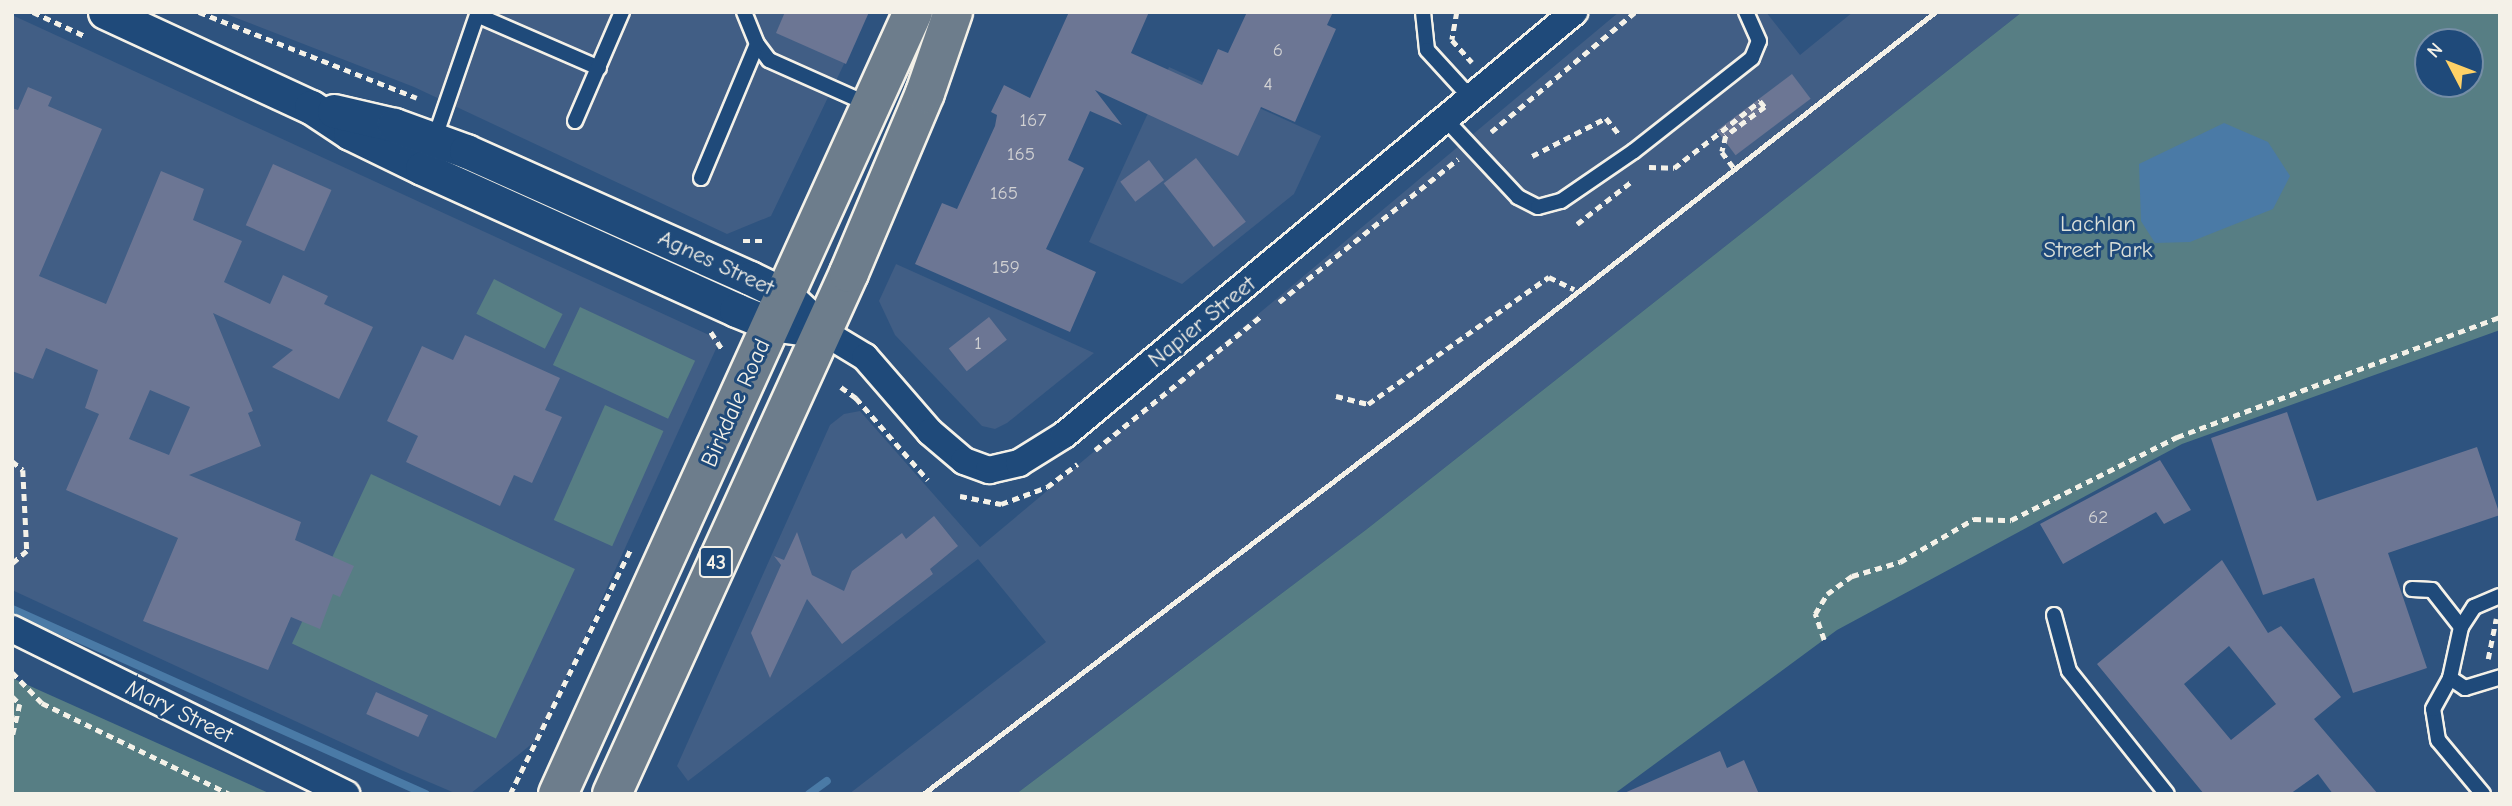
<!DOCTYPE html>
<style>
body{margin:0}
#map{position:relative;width:2512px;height:806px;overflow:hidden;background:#2e537f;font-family:"Comic Neue",sans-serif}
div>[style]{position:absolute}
.built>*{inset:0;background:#415e85}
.green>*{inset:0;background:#577e84;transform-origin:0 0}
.water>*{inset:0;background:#4a7aa6}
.stream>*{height:8px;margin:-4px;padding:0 4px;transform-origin:4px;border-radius:4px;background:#4a7aa6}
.building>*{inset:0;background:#6c7694;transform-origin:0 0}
.path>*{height:4.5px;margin-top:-2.25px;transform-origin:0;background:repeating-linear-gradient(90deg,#f4f1e8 0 7px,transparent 0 12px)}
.roads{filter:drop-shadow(2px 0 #f4f1e8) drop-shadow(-2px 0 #f4f1e8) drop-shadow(0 2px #f4f1e8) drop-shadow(0 -2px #f4f1e8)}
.service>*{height:14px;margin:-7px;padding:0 7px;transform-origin:7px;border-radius:7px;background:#1f4a7a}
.minor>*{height:26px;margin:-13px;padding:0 13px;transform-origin:13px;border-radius:13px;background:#1f4a7a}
.tertiary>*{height:33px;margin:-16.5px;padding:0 16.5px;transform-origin:16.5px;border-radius:16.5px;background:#1f4a7a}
.primary>*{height:38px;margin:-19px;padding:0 19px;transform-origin:19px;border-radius:19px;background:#6d7d8c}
.rail>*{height:5px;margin:-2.5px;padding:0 2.5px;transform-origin:2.5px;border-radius:2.5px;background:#f4f1e8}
span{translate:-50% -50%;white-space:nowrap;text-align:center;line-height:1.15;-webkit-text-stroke:6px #1f4a7a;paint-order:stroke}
.number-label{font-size:19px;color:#d2d2d3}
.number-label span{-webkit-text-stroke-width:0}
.shield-label span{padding:2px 5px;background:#1f4a7a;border:2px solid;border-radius:5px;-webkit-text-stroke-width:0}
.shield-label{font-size:21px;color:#f4f1e8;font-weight:700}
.park-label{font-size:23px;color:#dce0d9}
.street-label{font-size:23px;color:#f4f1e8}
.frame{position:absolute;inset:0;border:14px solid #f4f1e8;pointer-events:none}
.north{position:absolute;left:2414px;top:28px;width:70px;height:70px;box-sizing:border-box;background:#1f4a7a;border:2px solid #748da6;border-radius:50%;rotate:312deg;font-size:19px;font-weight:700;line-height:28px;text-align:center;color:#f4f1e8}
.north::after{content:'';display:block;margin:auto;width:24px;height:32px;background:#ffd166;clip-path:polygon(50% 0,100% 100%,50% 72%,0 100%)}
</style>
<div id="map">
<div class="built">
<div style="clip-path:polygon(221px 12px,869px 12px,771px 216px,727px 234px,414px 87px)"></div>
<div style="clip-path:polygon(1619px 12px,1766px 12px,1800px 55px,1853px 12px,2022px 12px,1367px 529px,1016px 794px,849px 794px,1046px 642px,978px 559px,688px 781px,677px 766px,830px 425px,844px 414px,860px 411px,980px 547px)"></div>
<div style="clip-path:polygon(12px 15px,720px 340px,538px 739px,470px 794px,457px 794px,401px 770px,12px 590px)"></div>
<div style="clip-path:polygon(1169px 67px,1321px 136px,1294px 194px,1182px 284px,1089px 242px)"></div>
<div style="clip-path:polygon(896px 264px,1094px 353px,1007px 423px,995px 429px,982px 426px,895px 335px,879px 301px)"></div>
</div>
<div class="green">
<div style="clip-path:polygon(evenodd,2022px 12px,2500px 12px,2500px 330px,2182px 444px,1837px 630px,1614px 794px,1016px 794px,1367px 529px,2022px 12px,2428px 42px,2470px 42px,2470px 84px,2428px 84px,2428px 42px)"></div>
<div style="left:494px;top:279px;width:77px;height:39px;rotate:27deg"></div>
<div style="left:580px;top:307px;width:127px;height:64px;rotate:25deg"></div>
<div style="left:605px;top:405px;width:64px;height:126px;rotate:24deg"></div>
<div style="left:371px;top:474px;width:225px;height:187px;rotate:25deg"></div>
<div style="clip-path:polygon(12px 678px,271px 794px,12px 794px)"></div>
</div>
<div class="water">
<div style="clip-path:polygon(2224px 123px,2268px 142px,2290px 176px,2273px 209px,2190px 242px,2155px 243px,2141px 221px,2139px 164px)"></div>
</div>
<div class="stream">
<div style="left:12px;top:609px;width:453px;rotate:24.1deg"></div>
<div style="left:809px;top:794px;width:22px;rotate:-36deg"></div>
</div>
<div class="building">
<div style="clip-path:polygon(785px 12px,869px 12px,846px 64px,776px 33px)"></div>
<div style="clip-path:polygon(1069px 12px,1149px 12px,1131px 53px,1202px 85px,1218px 49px,1228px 53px,1247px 12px,1333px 12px,1327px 25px,1336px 29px,1295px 122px,1261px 107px,1238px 156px,1095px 90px,1122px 125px,1090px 111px,1068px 160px,1084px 168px,1046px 249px,1096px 272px,1070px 332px,915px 264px,942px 203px,957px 209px,995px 126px,997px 115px,991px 112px,1004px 85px,1030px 98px)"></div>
<div style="left:1792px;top:74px;width:31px;height:94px;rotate:53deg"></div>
<div style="clip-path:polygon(evenodd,28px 87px,52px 97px,48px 106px,102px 129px,39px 276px,106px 304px,161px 171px,204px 189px,193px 220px,242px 241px,224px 282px,270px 304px,283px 275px,328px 296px,324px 304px,373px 327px,339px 399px,272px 367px,293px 350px,213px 313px,253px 411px,248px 413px,261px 446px,189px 475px,301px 522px,295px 540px,354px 566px,340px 597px,333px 594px,320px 629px,291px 617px,268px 670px,143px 621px,178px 538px,66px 490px,99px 414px,85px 408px,98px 370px,46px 348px,33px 379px,12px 371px,12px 108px,18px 110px,28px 87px,150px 390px,190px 407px,169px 455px,129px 439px,150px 390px)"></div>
<div style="left:1196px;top:158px;width:81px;height:41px;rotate:52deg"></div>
<div style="left:1149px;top:160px;width:25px;height:36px;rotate:53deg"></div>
<div style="left:273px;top:164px;width:64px;height:67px;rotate:24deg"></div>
<div style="left:989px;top:317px;width:29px;height:51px;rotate:52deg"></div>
<div style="clip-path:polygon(465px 335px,560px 378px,545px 410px,562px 417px,532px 483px,514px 475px,500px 506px,406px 462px,418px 436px,387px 421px,422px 346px,453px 360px)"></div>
<div style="clip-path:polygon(2287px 412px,2317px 501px,2477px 447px,2500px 515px,2388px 553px,2427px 668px,2353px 693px,2314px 578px,2263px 595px,2211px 438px)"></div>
<div style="clip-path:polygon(2160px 460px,2191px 510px,2164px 524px,2156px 512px,2063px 564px,2040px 524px)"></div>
<div style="clip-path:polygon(934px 516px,958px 546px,930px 569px,933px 574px,842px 644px,807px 599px,770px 678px,751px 633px,781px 565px,774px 556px,784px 560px,797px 532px,812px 575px,844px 591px,852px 571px,902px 533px,906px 539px)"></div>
<div style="clip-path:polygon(evenodd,2222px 560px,2268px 633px,2281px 626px,2341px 697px,2314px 719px,2378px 794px,2333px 794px,2318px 774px,2290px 794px,2204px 794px,2097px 664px,2222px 560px,2229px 646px,2276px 704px,2231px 740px,2184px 684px,2229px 646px)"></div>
<div style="left:376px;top:692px;width:57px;height:24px;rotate:24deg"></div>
<div style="clip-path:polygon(1720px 751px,1727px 768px,1744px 760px,1759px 794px,1622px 794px)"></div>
</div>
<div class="path">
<div style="left:33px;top:12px;width:57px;rotate:24.8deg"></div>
<div style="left:199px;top:12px;width:234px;rotate:21.5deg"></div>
<div style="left:1457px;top:12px;width:28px;rotate:100deg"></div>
<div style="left:1452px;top:40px;width:30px;rotate:48deg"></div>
<div style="left:1491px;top:132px;width:187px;rotate:-39.8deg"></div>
<div style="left:1532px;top:156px;width:83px;rotate:-27.2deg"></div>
<div style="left:1606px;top:118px;width:22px;rotate:51deg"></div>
<div style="left:1649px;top:167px;width:25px;rotate:2deg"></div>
<div style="left:1674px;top:168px;width:109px;rotate:-37.9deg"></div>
<div style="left:1760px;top:101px;width:8px;rotate:50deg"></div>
<div style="left:1765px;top:107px;width:49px;rotate:143.4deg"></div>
<div style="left:1726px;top:136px;width:16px;rotate:104deg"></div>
<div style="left:1722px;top:152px;width:21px;rotate:53deg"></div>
<div style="left:1577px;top:224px;width:70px;rotate:-38deg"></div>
<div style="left:743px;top:241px;width:23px"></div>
<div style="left:1279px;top:302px;width:229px;rotate:-38.6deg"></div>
<div style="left:711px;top:332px;width:20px;rotate:57deg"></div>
<div style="left:841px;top:387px;width:19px;rotate:36deg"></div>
<div style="left:856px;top:398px;width:109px;rotate:48.7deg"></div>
<div style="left:1336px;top:396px;width:33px;rotate:14deg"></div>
<div style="left:1368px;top:404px;width:221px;rotate:-35.1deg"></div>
<div style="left:1549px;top:277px;width:28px;rotate:26deg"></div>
<div style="left:1095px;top:450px;width:213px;rotate:-38.9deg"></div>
<div style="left:12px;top:461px;width:14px;rotate:39deg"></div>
<div style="left:23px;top:470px;width:81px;rotate:87.2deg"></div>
<div style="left:27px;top:551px;width:20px;rotate:139deg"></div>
<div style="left:960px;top:496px;width:42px;rotate:11deg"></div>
<div style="left:1001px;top:504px;width:49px;rotate:-20.3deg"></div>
<div style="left:1047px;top:487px;width:38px;rotate:-37deg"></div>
<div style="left:1824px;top:640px;width:28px;rotate:-109deg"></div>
<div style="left:1815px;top:614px;width:23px;rotate:-59deg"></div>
<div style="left:1827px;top:594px;width:31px;rotate:-36deg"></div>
<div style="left:1852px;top:576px;width:50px;rotate:-16.3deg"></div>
<div style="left:1900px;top:562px;width:86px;rotate:-30.2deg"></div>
<div style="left:1974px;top:519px;width:37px;rotate:2deg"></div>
<div style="left:2011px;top:520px;width:186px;rotate:-26.6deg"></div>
<div style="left:2177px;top:437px;width:345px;rotate:-20.4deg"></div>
<div style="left:2488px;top:659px;width:41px;rotate:-78.7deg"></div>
<div style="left:12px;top:672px;width:43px;rotate:45.9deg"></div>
<div style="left:42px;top:703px;width:208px;rotate:25.9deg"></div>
<div style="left:12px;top:696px;width:11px;rotate:45deg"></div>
<div style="left:20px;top:704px;width:36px;rotate:103deg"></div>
<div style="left:510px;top:794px;width:272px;rotate:-63.8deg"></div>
</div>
<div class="roads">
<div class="service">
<div style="left:1423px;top:12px;width:38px;rotate:84deg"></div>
<div style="left:1427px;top:50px;width:65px;rotate:47.5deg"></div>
<div style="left:477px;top:15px;width:133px;rotate:23.5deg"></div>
<div style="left:757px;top:44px;width:20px;rotate:53deg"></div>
<div style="left:769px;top:60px;width:111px;rotate:24deg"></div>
<div style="left:575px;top:121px;width:119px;rotate:-66.7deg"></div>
<div style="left:1447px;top:121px;width:104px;rotate:46.9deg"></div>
<div style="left:1518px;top:197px;width:22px;rotate:27deg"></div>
<div style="left:1538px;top:207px;width:24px;rotate:-15deg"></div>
<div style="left:1561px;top:201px;width:88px;rotate:-34.4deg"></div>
<div style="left:1634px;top:151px;width:150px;rotate:-38.2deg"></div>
<div style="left:1752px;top:58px;width:18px;rotate:-68deg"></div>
<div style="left:1759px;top:41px;width:32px;rotate:-114deg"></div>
<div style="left:434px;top:140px;width:135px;rotate:-71deg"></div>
<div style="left:701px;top:178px;width:145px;rotate:-67.3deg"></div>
<div style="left:757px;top:44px;width:35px;rotate:-112deg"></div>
<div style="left:2412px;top:589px;width:20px;rotate:3deg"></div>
<div style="left:2432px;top:590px;width:47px;rotate:51.9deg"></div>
<div style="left:2054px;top:615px;width:58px;rotate:75deg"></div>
<div style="left:2069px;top:671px;width:157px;rotate:51.5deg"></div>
<div style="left:2450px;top:678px;width:18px;rotate:34deg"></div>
<div style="left:2465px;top:688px;width:37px;rotate:-17deg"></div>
<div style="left:2483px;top:794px;width:70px;rotate:-129.8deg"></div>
<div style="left:2438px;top:740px;width:31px;rotate:-99deg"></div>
<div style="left:2433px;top:709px;width:35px;rotate:-61deg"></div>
<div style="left:2450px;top:678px;width:52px;rotate:-77.8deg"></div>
<div style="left:2461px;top:627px;width:24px;rotate:-57deg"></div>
<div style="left:2474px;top:607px;width:28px;rotate:-23deg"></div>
</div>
<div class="minor">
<div style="left:822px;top:331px;width:50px;rotate:31.2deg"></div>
<div style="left:865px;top:357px;width:99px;rotate:49.1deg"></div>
<div style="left:930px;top:432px;width:45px;rotate:40.5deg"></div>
<div style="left:964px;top:461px;width:27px;rotate:20deg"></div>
<div style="left:989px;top:470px;width:31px;rotate:-13deg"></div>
<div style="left:1019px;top:463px;width:53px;rotate:-31.9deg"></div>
<div style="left:1064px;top:435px;width:663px;rotate:-39.67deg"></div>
<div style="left:12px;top:629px;width:373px;rotate:26.3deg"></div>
</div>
<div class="tertiary">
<div style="left:105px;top:12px;width:227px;rotate:24.8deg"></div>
<div style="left:311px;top:107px;width:47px;rotate:33.7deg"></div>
<div style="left:350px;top:133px;width:80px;rotate:25.9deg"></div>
<div style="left:422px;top:168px;width:345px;rotate:24.3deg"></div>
<div style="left:736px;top:310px;width:38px;rotate:22deg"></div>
<div style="left:771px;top:324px;width:51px;rotate:7.8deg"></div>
<div style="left:334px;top:111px;width:62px;rotate:13.1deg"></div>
<div style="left:394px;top:125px;width:77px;rotate:19.9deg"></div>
<div style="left:466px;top:151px;width:311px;rotate:24.1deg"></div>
<div style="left:750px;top:278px;width:39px;rotate:26deg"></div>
<div style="left:785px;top:295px;width:25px;rotate:43deg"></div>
</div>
<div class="primary">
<div style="left:558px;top:794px;width:859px;rotate:-65.58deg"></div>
<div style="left:612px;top:794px;width:572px;rotate:-65.54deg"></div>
<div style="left:849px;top:273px;width:195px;rotate:-67.1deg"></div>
<div style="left:925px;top:93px;width:86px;rotate:-70.9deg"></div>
</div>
</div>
<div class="rail">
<div style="left:923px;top:794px;width:617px;rotate:-37.3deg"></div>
<div style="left:1414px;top:420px;width:662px;rotate:-38.06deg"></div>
</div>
<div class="number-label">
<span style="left:1278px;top:51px">6</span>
<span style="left:1268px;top:85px">4</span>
<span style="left:1033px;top:121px">167</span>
<span style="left:1021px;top:155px">165</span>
<span style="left:1004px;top:194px">165</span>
<span style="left:1006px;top:268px">159</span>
<span style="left:978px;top:344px">1</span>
<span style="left:2098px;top:518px">62</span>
</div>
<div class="shield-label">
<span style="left:716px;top:562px">43</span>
</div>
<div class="park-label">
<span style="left:2098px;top:237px">Lachlan<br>Street Park</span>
</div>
<div class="street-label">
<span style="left:716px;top:263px;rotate:25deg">Agnes Street</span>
<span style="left:1202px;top:322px;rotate:-39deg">Napier Street</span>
<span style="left:736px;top:403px;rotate:-66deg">Birkdale Road</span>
<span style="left:179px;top:712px;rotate:26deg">Mary Street</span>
</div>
<div class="frame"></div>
<div class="north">N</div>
</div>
